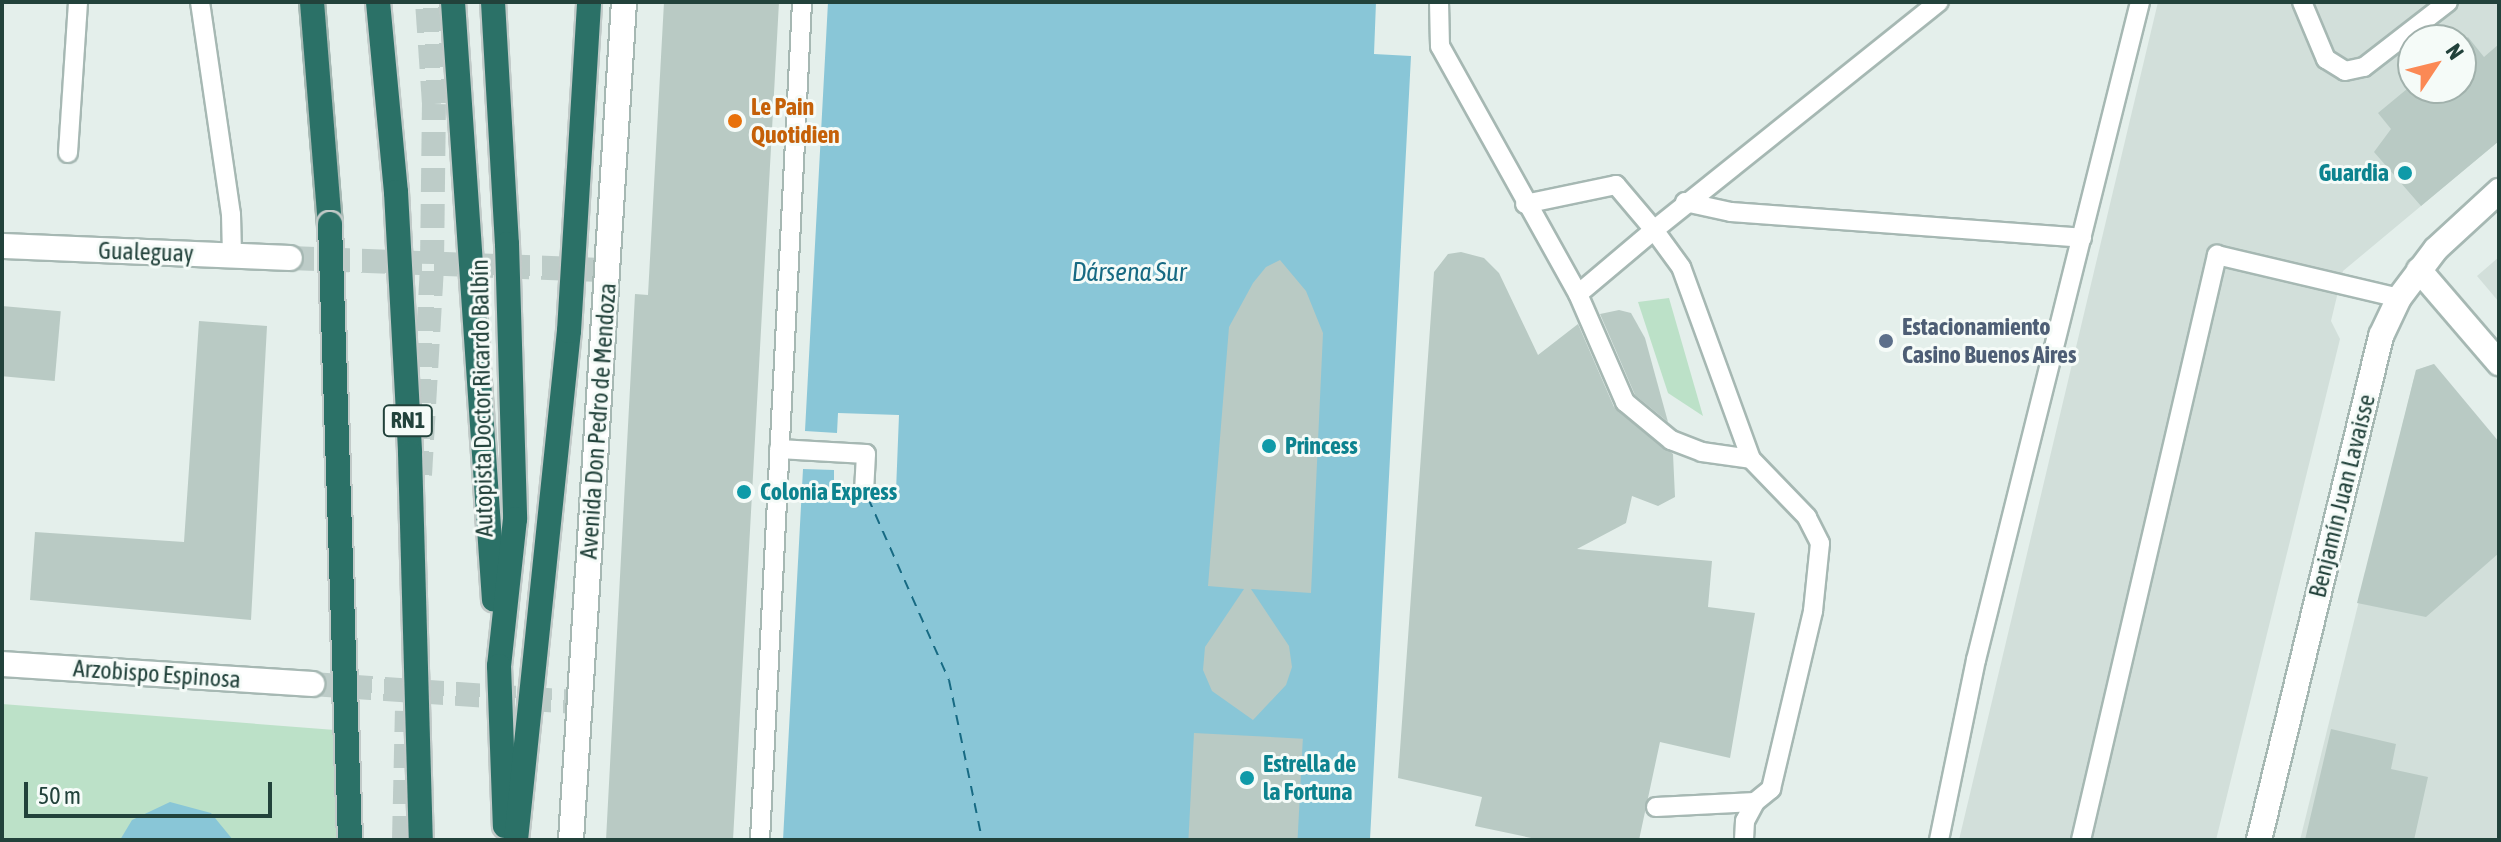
<!DOCTYPE html>
<meta charset="utf-8">
<style>
body{margin:0}
#map{position:relative;width:2501px;height:842px;overflow:hidden;background:#e4efeb;font-family:"Asap Condensed",sans-serif}
div>[style]{position:absolute}
[style*='--x']{left:calc(var(--x)*1px);top:calc(var(--y)*1px);width:calc(var(--w)*1px);rotate:calc(var(--a)*1deg)}
.built>*{inset:0;background:#d2dfda}
.green>*{inset:0;background:#bce1c8}
.water>*{inset:0;background:#89c6d7}
.ferry>*{height:2px;margin-top:-1px;transform-origin:0;background:repeating-linear-gradient(90deg,#176a83 0 10px,transparent 0 18px)}
.building>*{inset:0;background:#b9cac4;transform-origin:0 0}
.street-tunnel>*{height:24px;margin-top:-12px;transform-origin:0;background:repeating-linear-gradient(90deg,#bdccc8 0 24px,transparent 0 36px)}
.secondary-tunnel>*{height:24px;margin-top:-12px;transform-origin:0;background:repeating-linear-gradient(90deg,#bdccc8 0 24px,transparent 0 36px)}
.roads{filter:drop-shadow(2px 0 #a6b8b3) drop-shadow(-2px 0 #a6b8b3) drop-shadow(0 2px #a6b8b3) drop-shadow(0 -2px #a6b8b3)}
.lane>*{height:18px;margin:-9px;padding:0 9px;transform-origin:9px;border-radius:9px;background:#fff}
.street>*{height:24px;margin:-12px;padding:0 12px;transform-origin:12px;border-radius:12px;background:#fff}
.secondary>*{height:24px;margin:-12px;padding:0 12px;transform-origin:12px;border-radius:12px;background:#fff}
.highway>*{height:24px;margin:-12px;padding:0 12px;transform-origin:12px;border-radius:12px;background:#2b7167}
.bridges{filter:drop-shadow(2px 0 #c1cac8) drop-shadow(-2px 0 #c1cac8) drop-shadow(0 2px #c1cac8) drop-shadow(0 -2px #c1cac8)}
.highway-bridge>*{height:24px;margin:-12px;padding:0 12px;transform-origin:12px;border-radius:12px;background:#2b7167}
.dots>*{width:22px;height:22px;translate:-50% -50%;box-sizing:border-box;border:4px solid #f5fbf8;border-radius:50%}
span{translate:-50% -50%;white-space:nowrap;text-align:center;line-height:1.15;-webkit-text-stroke:6px #f5fbf8;paint-order:stroke}
.shield-label span{padding:2px 6px;background:#f5fbf8;border:2px solid;border-radius:6px;-webkit-text-stroke-width:0}
.shield-label{font-size:22px;color:#22423b;font-weight:700}
.food-label{font-size:24px;color:#c56008;font-weight:700}
.left{translate:0 -50%;text-align:left}
.culture-label{font-size:24px;color:#0d838f;font-weight:700}
.right{translate:-100% -50%;text-align:right}
.street-label{font-size:24px;color:#22423b}
.service-label{font-size:24px;color:#4e5e75;font-weight:700}
.water-label{font-size:26px;color:#176a83;font-style:italic}
.frame{position:absolute;inset:0;border:4px solid #22423b;pointer-events:none}
.north{position:absolute;left:2397px;top:24px;width:80px;height:80px;box-sizing:border-box;background:#f5fbf8;border:2px solid #a1b1ac;border-radius:50%;rotate:55deg;font-size:22px;font-weight:700;line-height:32px;text-align:center;color:#22423b}
.north::after{content:'';display:block;margin:auto;width:28px;height:36px;background:#fb8955;clip-path:polygon(50% 0,100% 100%,50% 72%,0 100%)}
.scale{position:absolute;left:24px;top:782px;width:248px;height:36px;box-sizing:border-box;border:4px solid #22423b;border-top:0;padding-left:10px;font-size:24px;line-height:28px;white-space:nowrap;color:#22423b;-webkit-text-stroke:6px #f5fbf8;paint-order:stroke}
</style>
<div id="map">
<div class="built">
<i style="clip-path:polygon(evenodd,2158px 2px,2499px 2px,2499px 141px,2343px 271px,2331px 321px,2340px 339px,2216px 840px,1959px 840px,2158px 2px,2413px 40px,2461px 40px,2461px 88px,2413px 88px,2413px 40px)"></i>
<i style="clip-path:polygon(2499px 257px,2499px 302px,2477px 276px)"></i>
<i style="clip-path:polygon(2434px 364px,2499px 442px,2499px 840px,2300px 840px,2416px 370px)"></i>
</div>
<div class="green">
<i style="clip-path:polygon(1669px 298px,1703px 416px,1668px 393px,1638px 302px)"></i>
<i style="clip-path:polygon(2px 704px,335px 730px,339px 840px,2px 840px)"></i>
</div>
<div class="water">
<i style="clip-path:polygon(828px 2px,1376px 2px,1374px 54px,1411px 56px,1370px 840px,783px 840px,803px 469px,834px 470px,834px 488px,896px 491px,899px 415px,838px 413px,837px 433px,805px 431px)"></i>
<i style="clip-path:polygon(170px 802px,211px 813px,233px 840px,120px 840px,132px 820px)"></i>
</div>
<div class="ferry">
<i style="--x:868;--y:498;--w:199;--a:66"></i>
<i style="--x:949;--y:680;--w:163;--a:78.3"></i>
</div>
<div class="building">
<i style="clip-path:polygon(664px 2px,779px 2px,733px 840px,606px 840px,635px 294px,648px 295px)"></i>
<i style="clip-path:polygon(2468px 37px,2484px 57px,2499px 44px,2499px 141px,2421px 206px,2374px 152px,2391px 129px,2378px 113px,2413px 84px,2413px 88px,2461px 88px,2461px 43px)"></i>
<i style="clip-path:polygon(1461px 252px,1484px 258px,1499px 273px,1538px 355px,1578px 324px,1614px 407px,1673px 454px,1675px 497px,1658px 506px,1632px 496px,1626px 523px,1577px 549px,1712px 561px,1708px 607px,1755px 613px,1730px 758px,1660px 742px,1639px 840px,1541px 840px,1475px 826px,1482px 797px,1398px 778px,1434px 272px,1448px 254px)"></i>
<i style="clip-path:polygon(1280px 260px,1306px 291px,1323px 333px,1311px 593px,1251px 589px,1289px 646px,1292px 667px,1286px 685px,1253px 720px,1212px 691px,1203px 670px,1205px 647px,1244px 589px,1208px 586px,1229px 327px,1253px 283px,1266px 267px)"></i>
<i style="left:2px;top:306px;width:59px;height:70px;rotate:5deg"></i>
<i style="clip-path:polygon(1619px 310px,1631px 313px,1645px 338px,1668px 422px,1635px 395px,1600px 314px)"></i>
<i style="clip-path:polygon(199px 321px,267px 326px,251px 620px,30px 600px,35px 532px,184px 542px)"></i>
<i style="clip-path:polygon(2434px 364px,2499px 442px,2499px 553px,2426px 617px,2357px 603px,2416px 370px)"></i>
<i style="clip-path:polygon(2331px 729px,2396px 744px,2391px 769px,2428px 777px,2414px 840px,2305px 840px)"></i>
<i style="left:1194px;top:733px;width:109px;height:107px;rotate:3deg"></i>
</div>
<div class="street-tunnel">
<i style="--x:290;--y:258;--w:318;--a:2.2"></i>
<i style="--x:312;--y:684;--w:268;--a:3.9"></i>
</div>
<div class="secondary-tunnel">
<i style="--x:420;--y:475;--w:211;--a:-86.7"></i>
<i style="--x:432;--y:264;--w:160;--a:-89.3"></i>
<i style="--x:434;--y:104;--w:102;--a:-93.9"></i>
<i style="--x:404;--y:840;--w:129;--a:-88.7"></i>
</div>
<div class="roads">
<div class="lane">
<i style="--x:200;--y:2;--w:214;--a:81.7"></i>
<i style="--x:231;--y:214;--w:42;--a:88.6"></i>
<i style="--x:1439;--y:2;--w:44;--a:88.7"></i>
<i style="--x:1440;--y:46;--w:284;--a:60.9"></i>
<i style="--x:2302;--y:2;--w:62;--a:67.2"></i>
<i style="--x:2326;--y:59;--w:22;--a:32"></i>
<i style="--x:2345;--y:71;--w:19;--a:-12"></i>
<i style="--x:2364;--y:67;--w:106;--a:-37.7"></i>
<i style="--x:68;--y:153;--w:151;--a:-86.2"></i>
<i style="--x:1685;--y:202;--w:47;--a:12.3"></i>
<i style="--x:1731;--y:212;--w:352;--a:4.2"></i>
<i style="--x:1525;--y:204;--w:93;--a:-11.8"></i>
<i style="--x:1616;--y:185;--w:59;--a:49.8"></i>
<i style="--x:1654;--y:230;--w:99;--a:139.9"></i>
<i style="--x:1578;--y:294;--w:118;--a:66.5"></i>
<i style="--x:1625;--y:402;--w:60;--a:39.6"></i>
<i style="--x:1671;--y:440;--w:33;--a:21"></i>
<i style="--x:1702;--y:452;--w:49;--a:8.1"></i>
<i style="--x:779;--y:449;--w:87;--a:3.3"></i>
<i style="--x:866;--y:454;--w:36;--a:93"></i>
<i style="--x:1656;--y:807;--w:99;--a:-2.9"></i>
<i style="--x:760;--y:840;--w:839;--a:-87.13"></i>
<i style="--x:1744;--y:840;--w:19;--a:-87"></i>
<i style="--x:1745;--y:821;--w:21;--a:-62"></i>
<i style="--x:1755;--y:802;--w:21;--a:-39"></i>
<i style="--x:1771;--y:789;--w:183;--a:-76.7"></i>
<i style="--x:1813;--y:611;--w:68;--a:-84.1"></i>
<i style="--x:1820;--y:543;--w:29;--a:-117"></i>
<i style="--x:1807;--y:517;--w:81;--a:-134"></i>
<i style="--x:1751;--y:459;--w:204;--a:-110"></i>
<i style="--x:1681;--y:267;--w:46;--a:-126.1"></i>
<i style="--x:1654;--y:230;--w:365;--a:-38.7"></i>
<i style="--x:1939;--y:840;--w:184;--a:-78.4"></i>
<i style="--x:1976;--y:660;--w:678;--a:-76"></i>
<i style="--x:2081;--y:840;--w:601;--a:-76.91"></i>
<i style="--x:2217;--y:255;--w:187;--a:13.3"></i>
</div>
<div class="street">
<i style="--x:2;--y:246;--w:288;--a:2.4"></i>
<i style="--x:2419;--y:270;--w:123;--a:49.3"></i>
<i style="--x:2;--y:664;--w:311;--a:3.7"></i>
<i style="--x:2259;--y:840;--w:519;--a:-76.39"></i>
<i style="--x:2381;--y:336;--w:42;--a:-64.7"></i>
<i style="--x:2399;--y:298;--w:61;--a:-52.9"></i>
<i style="--x:2436;--y:249;--w:86;--a:-42.6"></i>
</div>
<div class="secondary">
<i style="--x:571;--y:840;--w:840;--a:-86.38"></i>
</div>
<div class="highway">
<i style="--x:312;--y:2;--w:223;--a:85.4"></i>
</div>
</div>
<div class="bridges">
<div class="highway-bridge">
<i style="--x:378;--y:2;--w:191;--a:84.6"></i>
<i style="--x:396;--y:192;--w:261;--a:86.9"></i>
<i style="--x:410;--y:453;--w:387;--a:88.4"></i>
<i style="--x:453;--y:2;--w:599;--a:86.08"></i>
<i style="--x:493;--y:2;--w:242;--a:86.7"></i>
<i style="--x:507;--y:244;--w:275;--a:88.3"></i>
<i style="--x:515;--y:519;--w:148;--a:96.2"></i>
<i style="--x:499;--y:666;--w:160;--a:87.9"></i>
<i style="--x:330;--y:224;--w:616;--a:88.14"></i>
<i style="--x:516;--y:840;--w:512;--a:-84.06"></i>
<i style="--x:569;--y:331;--w:330;--a:-86.5"></i>
</div>
</div>
<div class="dots">
<i style="left:735px;top:121px;background:#e8710a"></i>
<i style="left:2405px;top:173px;background:#0f9aa8"></i>
<i style="left:1886px;top:341px;background:#5c6f8a"></i>
<i style="left:1269px;top:446px;background:#0f9aa8"></i>
<i style="left:744px;top:492px;background:#0f9aa8"></i>
<i style="left:1247px;top:778px;background:#0f9aa8"></i>
</div>
<div class="shield-label">
<span style="left:408px;top:421px">RN1</span>
</div>
<div class="food-label">
<span class="left" style="left:751px;top:121px">Le Pain<br>Quotidien</span>
</div>
<div class="culture-label">
<span class="right" style="left:2389px;top:173px">Guardia</span>
<span class="left" style="left:1285px;top:446px">Princess</span>
<span class="left" style="left:760px;top:492px">Colonia Express</span>
<span class="left" style="left:1263px;top:778px">Estrella de<br>la Fortuna</span>
</div>
<div class="street-label">
<span style="left:146px;top:252px;rotate:2deg">Gualeguay</span>
<span style="left:482px;top:398px;rotate:-91deg">Autopista Doctor Ricardo Balbín</span>
<span style="left:598px;top:421px;rotate:-86deg">Avenida Don Pedro de Mendoza</span>
<span style="left:2342px;top:496px;rotate:-76deg">Benjamín Juan Lavaisse</span>
<span style="left:157px;top:674px;rotate:4deg">Arzobispo Espinosa</span>
</div>
<div class="service-label">
<span class="left" style="left:1902px;top:341px">Estacionamiento<br>Casino Buenos Aires</span>
</div>
<div class="water-label">
<span style="left:1129px;top:273px">Dársena Sur</span>
</div>
<div class="frame"></div>
<div class="north">N</div>
<div class="scale">50 m</div>
</div>
